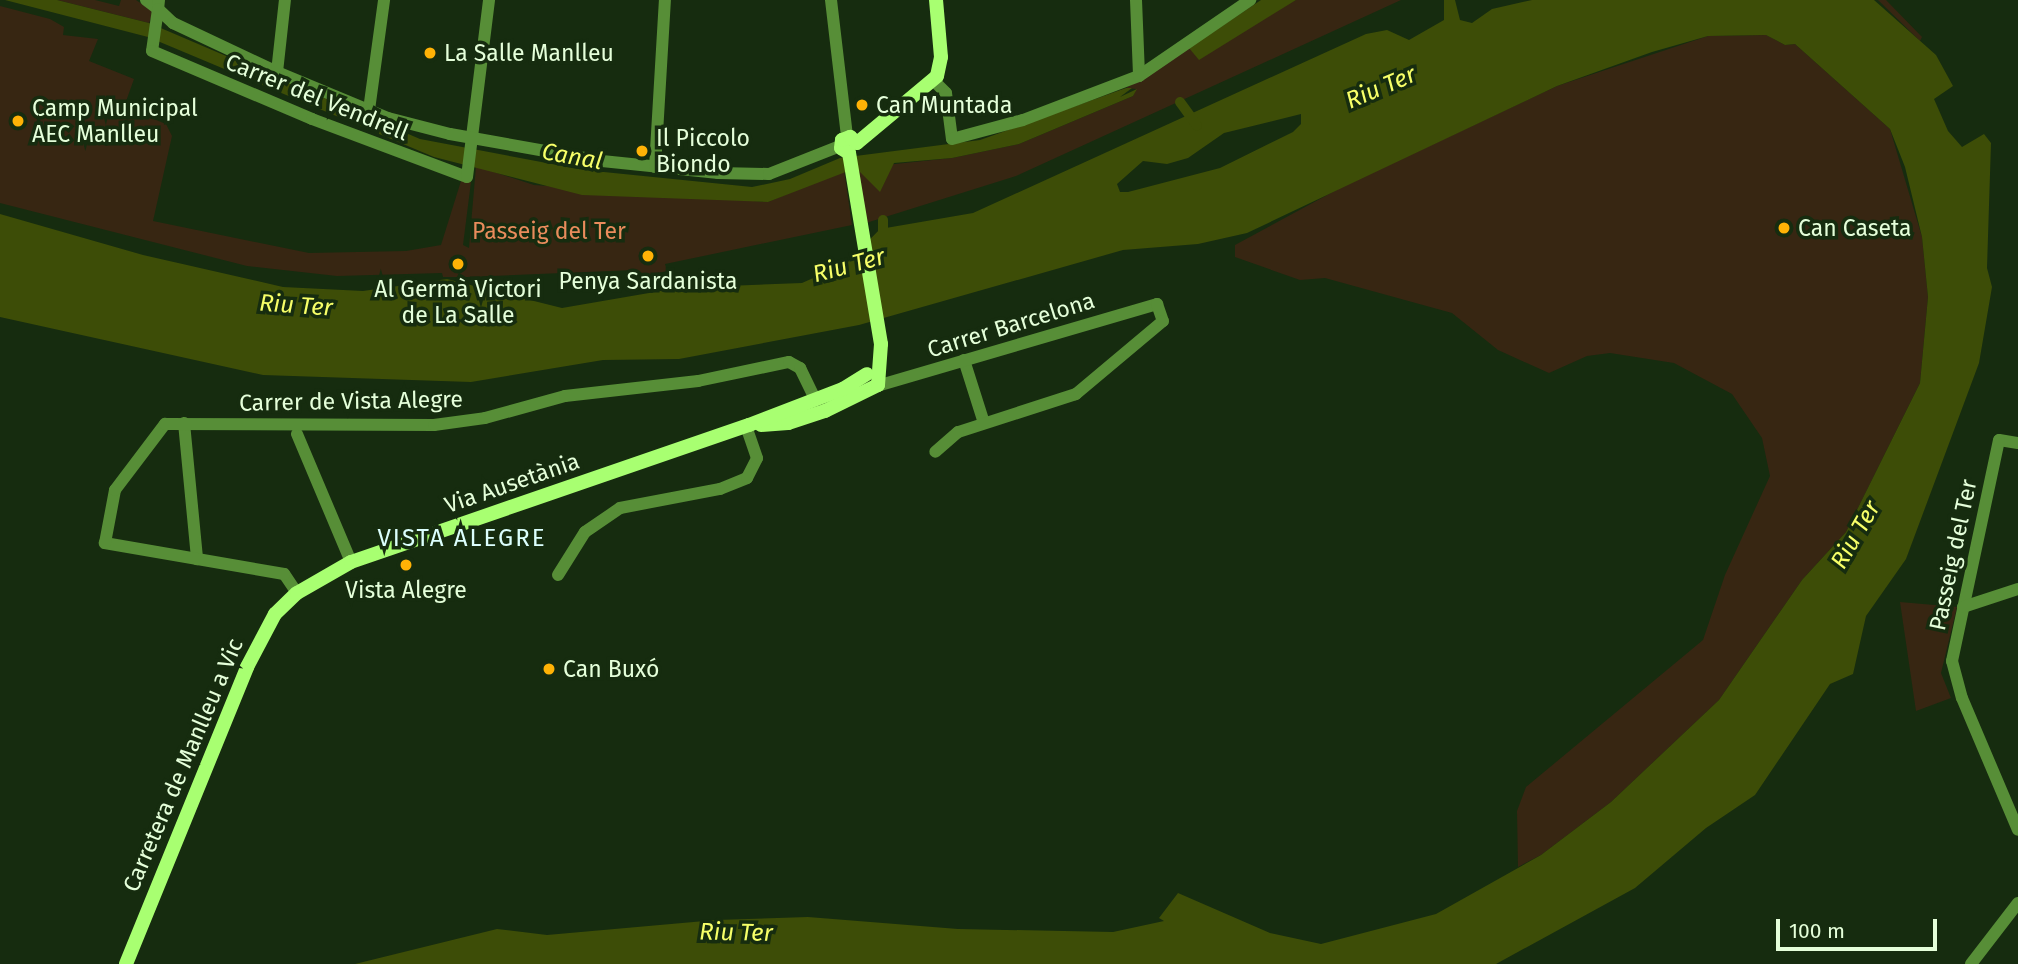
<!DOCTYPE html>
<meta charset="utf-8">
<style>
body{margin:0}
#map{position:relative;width:2018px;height:964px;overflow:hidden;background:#162c0f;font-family:"Fira Sans",sans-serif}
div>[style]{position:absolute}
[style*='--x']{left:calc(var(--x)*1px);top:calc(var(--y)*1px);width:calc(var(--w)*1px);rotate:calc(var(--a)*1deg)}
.green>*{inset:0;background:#372612}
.water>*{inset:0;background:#3d4d07}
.canal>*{height:10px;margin:-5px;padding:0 5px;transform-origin:5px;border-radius:5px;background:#3d4d07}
.street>*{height:12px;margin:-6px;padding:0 6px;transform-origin:6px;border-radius:6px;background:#578e37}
.secondary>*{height:14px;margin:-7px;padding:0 7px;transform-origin:7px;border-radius:7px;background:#a8ff71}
.dots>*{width:19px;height:19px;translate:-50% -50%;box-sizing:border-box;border:4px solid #162c0f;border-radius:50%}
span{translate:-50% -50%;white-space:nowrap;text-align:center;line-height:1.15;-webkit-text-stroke:7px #162c0f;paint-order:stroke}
.poi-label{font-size:23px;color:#e5ffda}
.left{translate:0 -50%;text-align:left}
.street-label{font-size:23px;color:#e5ffda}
.park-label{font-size:23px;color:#e98c5c}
.water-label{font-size:24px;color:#f7ff68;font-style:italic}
.neighbourhood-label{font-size:24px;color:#dcfffd;letter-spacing:2px}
.scale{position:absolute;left:1776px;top:919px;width:161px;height:32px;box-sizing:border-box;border:4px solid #e5ffda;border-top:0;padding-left:9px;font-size:21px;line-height:24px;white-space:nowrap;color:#e5ffda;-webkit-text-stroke:5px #162c0f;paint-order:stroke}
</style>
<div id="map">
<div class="green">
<i style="clip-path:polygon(57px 0,95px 0,119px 6px,121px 0,136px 0,152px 11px,151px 18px,149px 23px)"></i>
<i style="clip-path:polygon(1296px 0,1401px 0,1016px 176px,866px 223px,857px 168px,952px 158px,1019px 144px,1133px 96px,1136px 89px,1126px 88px,1189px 48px)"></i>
<i style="clip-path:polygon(1878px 0,1886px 0,1922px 37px,1920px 41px)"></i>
<i style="clip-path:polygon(0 6px,50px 19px,64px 27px,63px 35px,98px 39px,89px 61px,134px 79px,124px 107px,166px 124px,172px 136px,153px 221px,309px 253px,406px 251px,441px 245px,461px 181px,471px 182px,463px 245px,469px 248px,476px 166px,534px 185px,768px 202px,844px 170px,852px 225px,665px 264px,667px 271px,636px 278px,634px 270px,467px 277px,443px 277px,442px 273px,337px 276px,247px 266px,0 203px)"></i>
<i style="clip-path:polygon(1766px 35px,1785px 45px,1795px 44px,1890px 129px,1922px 237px,1928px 297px,1920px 383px,1846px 532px,1802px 580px,1719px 700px,1611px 802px,1541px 855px,1518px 867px,1517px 811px,1526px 787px,1703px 640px,1725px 575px,1770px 476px,1762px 438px,1732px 394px,1674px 363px,1610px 353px,1587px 356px,1549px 373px,1498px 350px,1452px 313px,1325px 278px,1300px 280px,1235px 257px,1235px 245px,1342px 187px,1557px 86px,1708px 36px)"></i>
<i style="clip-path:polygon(1900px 602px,1957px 607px,1941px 673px,1951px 698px,1916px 711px)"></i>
</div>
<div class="water">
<i style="clip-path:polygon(5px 0,57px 0,149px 23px,420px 139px,584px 170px,752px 187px,790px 179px,840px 158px,980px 140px,1126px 88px,1132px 88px,1120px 97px,1137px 89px,1133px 96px,1019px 144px,952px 158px,894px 163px,880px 192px,856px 168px,768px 202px,582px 195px,434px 157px,148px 37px)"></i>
<i style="clip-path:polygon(1261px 0,1296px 0,1199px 60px,1189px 48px)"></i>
<i style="clip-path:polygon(evenodd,1444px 0,1455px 0,1460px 20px,1472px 23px,1492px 9px,1532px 0,1874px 0,1936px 55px,1953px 86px,1934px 99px,1948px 131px,1962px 147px,1984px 134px,1991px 143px,1987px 268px,1992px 287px,1979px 363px,1906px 559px,1866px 616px,1853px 674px,1830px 684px,1755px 795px,1706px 828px,1635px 888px,1496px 964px,355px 964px,497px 929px,547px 935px,716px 920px,808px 917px,958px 929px,1113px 932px,1164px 921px,1159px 918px,1178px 893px,1270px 933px,1321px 944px,1436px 914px,1541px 855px,1611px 802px,1719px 700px,1802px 580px,1846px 532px,1920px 383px,1928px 297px,1922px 237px,1905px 167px,1890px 129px,1795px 44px,1785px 45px,1766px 35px,1708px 36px,1652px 52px,1557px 86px,1247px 233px,1198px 244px,1123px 250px,859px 325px,679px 359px,603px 360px,471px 382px,263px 375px,0 317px,0 214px,143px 255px,283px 287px,363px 291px,447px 279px,562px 308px,678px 288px,802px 283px,847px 263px,880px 229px,973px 213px,1366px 34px,1387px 30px,1409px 40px,1444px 20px,1444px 0,1301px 114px,1301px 124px,1293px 132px,1220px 168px,1128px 192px,1120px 192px,1117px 184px,1143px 161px,1167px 164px,1188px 158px,1224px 133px,1301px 114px)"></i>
</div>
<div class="canal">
<i style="--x:1180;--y:102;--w:29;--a:54"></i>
<i style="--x:883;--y:220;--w:21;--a:90"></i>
</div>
<div class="street">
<i style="--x:146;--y:0;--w:15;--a:37"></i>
<i style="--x:158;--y:9;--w:42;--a:98.1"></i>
<i style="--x:152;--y:51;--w:174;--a:23"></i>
<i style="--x:312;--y:119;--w:165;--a:20.5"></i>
<i style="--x:467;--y:177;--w:178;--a:-82.9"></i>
<i style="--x:159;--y:0;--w:9;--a:96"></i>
<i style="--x:158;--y:9;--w:21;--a:43"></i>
<i style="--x:173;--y:23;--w:115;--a:25.2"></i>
<i style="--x:277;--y:72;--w:120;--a:22.5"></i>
<i style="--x:388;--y:118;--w:64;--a:14.5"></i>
<i style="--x:450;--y:134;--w:154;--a:10.1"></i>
<i style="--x:602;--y:161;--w:117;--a:5.9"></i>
<i style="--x:718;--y:173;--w:51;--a:1.1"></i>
<i style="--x:769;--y:174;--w:76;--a:-21.5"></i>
<i style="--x:831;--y:0;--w:138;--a:83.3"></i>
<i style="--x:1136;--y:0;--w:76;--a:87.7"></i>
<i style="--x:277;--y:72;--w:72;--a:-83.7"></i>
<i style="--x:934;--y:81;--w:17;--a:45"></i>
<i style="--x:946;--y:93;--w:46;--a:82.6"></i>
<i style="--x:952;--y:139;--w:73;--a:-15"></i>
<i style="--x:1023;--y:120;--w:124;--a:-20.8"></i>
<i style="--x:1139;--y:76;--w:135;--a:-34.4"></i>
<i style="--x:369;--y:110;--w:111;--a:-82.2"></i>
<i style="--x:655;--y:167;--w:167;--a:-86.6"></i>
<i style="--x:964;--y:360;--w:66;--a:72.4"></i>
<i style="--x:877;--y:386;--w:292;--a:-16.3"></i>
<i style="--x:1157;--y:304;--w:18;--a:71"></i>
<i style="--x:1163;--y:321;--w:114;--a:140"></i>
<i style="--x:1076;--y:394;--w:124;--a:162.1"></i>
<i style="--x:958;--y:432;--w:30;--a:139"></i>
<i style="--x:184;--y:423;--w:137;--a:84.5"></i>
<i style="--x:297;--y:434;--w:139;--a:67.1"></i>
<i style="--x:2018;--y:443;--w:19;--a:-171"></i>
<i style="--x:1999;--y:440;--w:226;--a:102"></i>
<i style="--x:1952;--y:661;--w:38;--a:75"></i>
<i style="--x:1962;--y:698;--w:143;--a:67"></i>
<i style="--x:558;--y:575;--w:51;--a:-57.9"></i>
<i style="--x:585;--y:532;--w:42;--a:-34.4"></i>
<i style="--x:620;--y:508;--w:102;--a:-10.8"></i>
<i style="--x:720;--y:489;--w:29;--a:-22"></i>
<i style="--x:747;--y:478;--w:22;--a:-63"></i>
<i style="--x:757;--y:458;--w:34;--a:-109"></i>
<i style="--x:297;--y:593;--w:23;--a:-124"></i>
<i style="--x:284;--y:574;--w:182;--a:-170.2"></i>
<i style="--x:105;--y:543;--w:54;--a:-79.3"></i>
<i style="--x:115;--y:490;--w:83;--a:-52.9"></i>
<i style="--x:165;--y:424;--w:269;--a:0.2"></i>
<i style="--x:434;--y:425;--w:51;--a:-7.8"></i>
<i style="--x:485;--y:418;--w:83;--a:-15.4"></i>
<i style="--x:565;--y:396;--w:134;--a:-6.4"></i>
<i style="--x:698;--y:381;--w:93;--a:-11.8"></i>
<i style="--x:789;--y:362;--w:13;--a:29"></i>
<i style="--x:800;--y:368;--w:34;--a:64"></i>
<i style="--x:1963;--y:607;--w:58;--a:-18.1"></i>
<i style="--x:1971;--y:964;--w:77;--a:-52.4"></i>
</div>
<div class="secondary">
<i style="--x:857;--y:143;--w:104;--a:-39.9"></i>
<i style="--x:937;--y:76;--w:19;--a:-78"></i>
<i style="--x:941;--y:57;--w:57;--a:-95"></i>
<i style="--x:849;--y:153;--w:9;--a:-148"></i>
<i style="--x:841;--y:148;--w:8;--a:-83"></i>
<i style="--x:842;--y:140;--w:9;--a:-21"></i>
<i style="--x:850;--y:137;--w:9;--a:41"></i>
<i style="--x:761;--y:425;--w:27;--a:-4"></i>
<i style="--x:788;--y:423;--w:39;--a:-18"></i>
<i style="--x:825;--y:411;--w:59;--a:-26.1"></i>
<i style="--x:878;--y:385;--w:41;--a:-85.8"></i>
<i style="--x:881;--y:344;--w:194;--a:-99.5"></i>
<i style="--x:126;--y:964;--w:321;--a:-67.8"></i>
<i style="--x:247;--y:667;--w:60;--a:-62.2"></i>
<i style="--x:275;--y:614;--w:30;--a:-44"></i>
<i style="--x:297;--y:593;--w:62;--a:-29.9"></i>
<i style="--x:351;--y:562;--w:421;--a:-19"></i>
<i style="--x:749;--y:425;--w:101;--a:-21"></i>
<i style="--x:843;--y:389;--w:28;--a:-32"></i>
</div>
<div class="dots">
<i style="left:430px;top:53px;background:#ffb206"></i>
<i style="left:862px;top:105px;background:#ffb206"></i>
<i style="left:18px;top:121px;background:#ffb206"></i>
<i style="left:642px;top:151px;background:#ffb206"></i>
<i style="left:1784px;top:228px;background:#ffb206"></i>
<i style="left:648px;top:256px;background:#ffb206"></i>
<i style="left:458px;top:264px;background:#ffb206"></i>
<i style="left:406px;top:565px;background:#ffb206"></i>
<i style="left:549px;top:669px;background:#ffb206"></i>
</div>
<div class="poi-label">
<span class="left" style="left:444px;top:53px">La Salle Manlleu</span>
<span class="left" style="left:876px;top:105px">Can Muntada</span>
<span class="left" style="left:32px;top:121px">Camp Municipal<br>AEC Manlleu</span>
<span class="left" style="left:656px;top:151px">Il Piccolo<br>Biondo</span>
<span class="left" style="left:1798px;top:228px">Can Caseta</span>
<span style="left:648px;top:281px">Penya Sardanista</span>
<span style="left:458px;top:302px">Al Germà Victori<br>de La Salle</span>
<span style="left:406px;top:590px">Vista Alegre</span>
<span class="left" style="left:563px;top:669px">Can Buxó</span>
</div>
<div class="street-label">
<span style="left:317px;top:97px;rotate:22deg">Carrer del Vendrell</span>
<span style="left:1011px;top:325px;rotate:-17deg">Carrer Barcelona</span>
<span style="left:351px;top:401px;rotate:-1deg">Carrer de Vista Alegre</span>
<span style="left:512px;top:483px;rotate:-19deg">Via Ausetània</span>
<span style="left:1953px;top:555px;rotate:-78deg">Passeig del Ter</span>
<span style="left:183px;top:765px;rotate:-67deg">Carretera de Manlleu a Vic</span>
</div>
<div class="park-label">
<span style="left:549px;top:231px">Passeig del Ter</span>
</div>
<div class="water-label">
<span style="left:1381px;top:88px;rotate:-23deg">Riu Ter</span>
<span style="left:572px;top:157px;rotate:10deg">Canal</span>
<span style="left:849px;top:266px;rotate:-15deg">Riu Ter</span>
<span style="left:296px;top:306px;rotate:4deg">Riu Ter</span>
<span style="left:1856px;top:535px;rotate:-60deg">Riu Ter</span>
<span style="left:736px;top:933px;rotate:1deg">Riu Ter</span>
</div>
<div class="neighbourhood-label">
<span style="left:462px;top:539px">VISTA ALEGRE</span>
</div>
<div class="scale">100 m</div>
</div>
